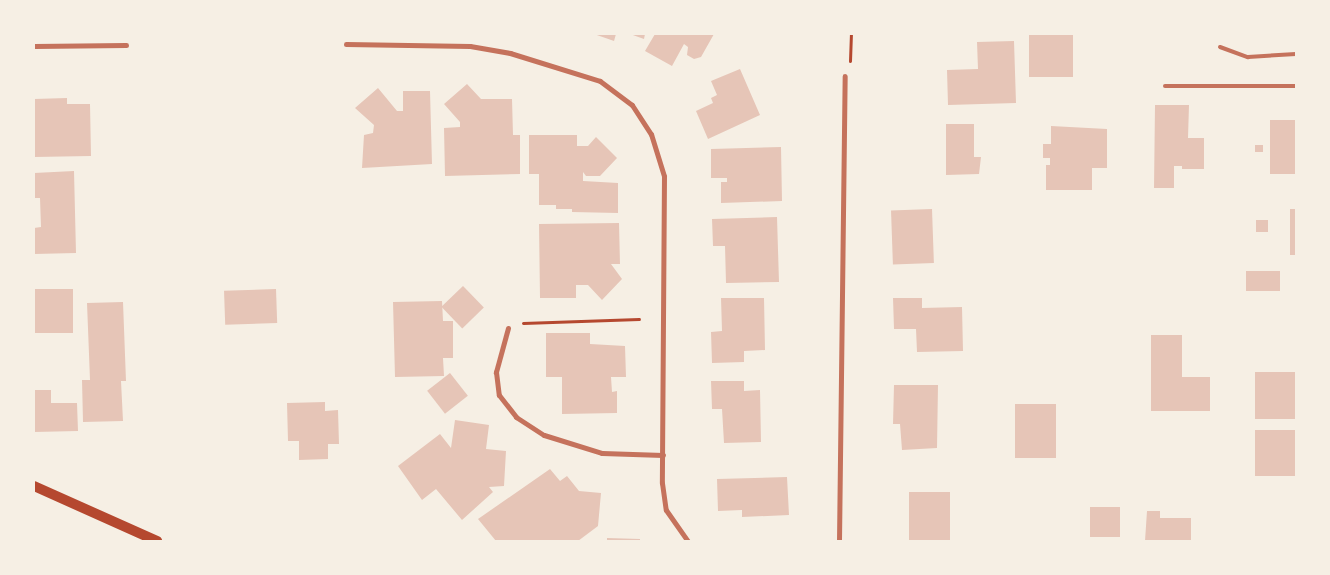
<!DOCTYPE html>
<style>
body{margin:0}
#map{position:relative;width:1330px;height:575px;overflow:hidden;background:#f6efe4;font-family:"Sofia Sans Condensed",sans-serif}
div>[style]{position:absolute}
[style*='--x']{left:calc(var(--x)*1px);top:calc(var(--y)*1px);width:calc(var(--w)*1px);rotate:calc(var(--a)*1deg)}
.building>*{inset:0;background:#e6c5b7;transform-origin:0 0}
.path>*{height:3px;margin:-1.5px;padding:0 1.5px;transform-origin:1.5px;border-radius:1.5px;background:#b5482f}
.service>*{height:4px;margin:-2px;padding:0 2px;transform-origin:2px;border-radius:2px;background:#c5725c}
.minor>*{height:5px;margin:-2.5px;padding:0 2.5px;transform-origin:2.5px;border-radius:2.5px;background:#c5725c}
.secondary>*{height:10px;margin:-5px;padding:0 5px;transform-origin:5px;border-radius:5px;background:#b5482f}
span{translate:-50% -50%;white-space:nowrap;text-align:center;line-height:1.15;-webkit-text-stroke:4px #f6efe4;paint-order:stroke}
.frame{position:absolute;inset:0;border:35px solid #f6efe4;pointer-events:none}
</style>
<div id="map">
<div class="building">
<i style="clip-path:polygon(594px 34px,616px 34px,614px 41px)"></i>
<i style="clip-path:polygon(630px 34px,645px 34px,644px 39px)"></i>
<i style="clip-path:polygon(655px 34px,714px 34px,701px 57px,694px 59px,687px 55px,688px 47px,684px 44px,672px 66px,645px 51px)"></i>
<i style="left:1029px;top:34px;width:44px;height:43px"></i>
<i style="clip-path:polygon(1014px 41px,1016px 103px,948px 105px,947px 70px,978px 69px,977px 42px)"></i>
<i style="clip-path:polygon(740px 69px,760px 115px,708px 139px,696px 111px,713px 103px,711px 98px,717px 95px,711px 81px)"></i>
<i style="clip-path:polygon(467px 84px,481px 99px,512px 99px,513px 135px,520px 135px,520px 174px,445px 176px,444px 128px,460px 127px,460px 122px,444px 104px)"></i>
<i style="clip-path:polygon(378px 88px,397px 111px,403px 111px,403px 91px,430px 91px,432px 164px,362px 168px,364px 135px,373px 133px,374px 125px,355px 108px)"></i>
<i style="clip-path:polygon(67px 98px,67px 104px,90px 104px,91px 156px,34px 157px,34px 99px)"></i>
<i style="clip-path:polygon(1155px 105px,1189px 105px,1188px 138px,1204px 138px,1204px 169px,1182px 169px,1182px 166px,1174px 166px,1174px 188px,1154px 188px)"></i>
<i style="left:1270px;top:120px;width:26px;height:54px"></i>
<i style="clip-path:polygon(946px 124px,974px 124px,974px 157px,981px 157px,979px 174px,946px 175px)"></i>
<i style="clip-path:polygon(1051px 126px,1107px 129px,1107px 168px,1092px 168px,1092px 190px,1046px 190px,1046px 165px,1050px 165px,1050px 158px,1043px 158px,1043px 144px,1051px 144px)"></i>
<i style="clip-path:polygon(529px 135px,577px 135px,577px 146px,588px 146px,596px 137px,617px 158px,600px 176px,586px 176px,583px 172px,583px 181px,618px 183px,618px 213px,572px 212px,572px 209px,556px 209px,556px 205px,539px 205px,539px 174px,529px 174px)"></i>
<i style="left:1255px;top:145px;width:8px;height:7px"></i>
<i style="clip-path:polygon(781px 147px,782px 201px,721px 203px,721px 182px,727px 182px,727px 178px,711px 178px,711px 149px)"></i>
<i style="clip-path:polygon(74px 171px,76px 253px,34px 254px,34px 228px,41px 227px,40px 198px,34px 198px,34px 173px)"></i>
<i style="left:932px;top:209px;width:54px;height:41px;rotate:88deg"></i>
<i style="left:1290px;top:209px;width:6px;height:46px"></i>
<i style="clip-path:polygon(777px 217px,779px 282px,726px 283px,725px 246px,713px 246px,712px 219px)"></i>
<i style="left:1256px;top:220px;width:12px;height:12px"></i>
<i style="clip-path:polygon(619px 223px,620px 264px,611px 264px,622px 279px,602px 300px,588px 285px,576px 285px,576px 298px,540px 298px,539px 224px)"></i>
<i style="left:1246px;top:271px;width:34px;height:20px"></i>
<i style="left:463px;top:286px;width:30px;height:30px;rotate:46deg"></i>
<i style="left:34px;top:289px;width:39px;height:44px"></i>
<i style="left:276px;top:289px;width:34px;height:52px;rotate:88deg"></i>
<i style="clip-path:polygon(721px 298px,764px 298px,765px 350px,744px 351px,744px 362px,712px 363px,711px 332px,722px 331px)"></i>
<i style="clip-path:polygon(893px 298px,922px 298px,922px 308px,962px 307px,963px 351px,917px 352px,916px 329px,894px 329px)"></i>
<i style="clip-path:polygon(442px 301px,443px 321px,453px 321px,453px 358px,443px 358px,444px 376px,395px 377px,393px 302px)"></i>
<i style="clip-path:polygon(123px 302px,126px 381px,121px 381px,123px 421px,83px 422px,82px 380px,90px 380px,87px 303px)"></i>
<i style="clip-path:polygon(546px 333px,590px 333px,590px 344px,625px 346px,626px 377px,611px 377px,612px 392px,617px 391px,617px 413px,562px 414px,562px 377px,546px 377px)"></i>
<i style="clip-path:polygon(1151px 335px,1182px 335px,1182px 377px,1210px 377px,1210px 411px,1151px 411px)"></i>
<i style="left:1255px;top:372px;width:41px;height:47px"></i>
<i style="left:450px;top:373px;width:29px;height:29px;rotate:52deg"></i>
<i style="clip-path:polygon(711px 381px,744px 381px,744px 391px,760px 390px,761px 442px,724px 443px,722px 409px,712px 409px)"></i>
<i style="clip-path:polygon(894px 385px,938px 385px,937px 448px,902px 450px,900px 424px,893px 424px)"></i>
<i style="clip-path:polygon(34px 390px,51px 390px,51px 403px,77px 403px,78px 431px,34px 432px)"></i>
<i style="clip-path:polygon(325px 402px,325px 411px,338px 410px,339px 444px,328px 444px,328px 459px,299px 460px,299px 441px,288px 441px,287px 403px)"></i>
<i style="left:1015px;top:404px;width:41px;height:54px"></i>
<i style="clip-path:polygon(455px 420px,489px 425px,486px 449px,506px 451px,504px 486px,489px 487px,493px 492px,462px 520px,436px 489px,422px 500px,398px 466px,440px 434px,451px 448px)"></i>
<i style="left:1255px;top:430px;width:41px;height:46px"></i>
<i style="clip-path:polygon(550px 469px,560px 481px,567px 476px,579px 491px,601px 493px,598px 526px,578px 541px,496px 541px,478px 519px)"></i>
<i style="clip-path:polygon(787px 477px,789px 515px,742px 517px,742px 510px,718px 511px,717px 479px)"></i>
<i style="left:909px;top:492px;width:41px;height:49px"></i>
<i style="left:1090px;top:507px;width:30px;height:30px"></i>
<i style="clip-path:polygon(1147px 511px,1160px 511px,1160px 518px,1191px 518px,1191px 541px,1145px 541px)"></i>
<i style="clip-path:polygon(607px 538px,640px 539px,640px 541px,607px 541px)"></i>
</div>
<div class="path">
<i style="--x:850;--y:61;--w:27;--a:-88"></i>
<i style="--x:523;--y:323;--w:116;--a:-2"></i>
</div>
<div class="service">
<i style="--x:1220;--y:47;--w:30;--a:20"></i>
<i style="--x:1248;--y:57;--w:48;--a:-3.6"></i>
<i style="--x:1165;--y:86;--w:131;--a:0"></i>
</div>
<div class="minor">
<i style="--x:346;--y:44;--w:124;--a:0.9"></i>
<i style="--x:470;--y:46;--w:41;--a:9.9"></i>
<i style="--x:510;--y:53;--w:94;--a:17.3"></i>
<i style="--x:600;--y:81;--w:40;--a:37"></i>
<i style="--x:632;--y:105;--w:35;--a:57"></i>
<i style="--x:651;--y:134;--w:44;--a:72.8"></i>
<i style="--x:664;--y:176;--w:307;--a:90.4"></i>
<i style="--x:662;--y:483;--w:27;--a:82"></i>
<i style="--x:666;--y:510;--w:38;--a:55"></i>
<i style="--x:34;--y:46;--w:92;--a:-0.6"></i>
<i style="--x:508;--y:328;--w:46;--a:105.3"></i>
<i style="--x:496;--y:372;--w:23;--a:83"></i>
<i style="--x:499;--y:395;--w:28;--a:52"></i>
<i style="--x:516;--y:417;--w:33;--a:33"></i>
<i style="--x:544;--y:435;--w:61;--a:17.2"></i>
<i style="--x:602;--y:453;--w:61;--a:1.9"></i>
<i style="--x:839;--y:541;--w:465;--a:-89.3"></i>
</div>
<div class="secondary">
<i style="--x:34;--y:486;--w:135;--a:24.1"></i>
</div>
<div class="frame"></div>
</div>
